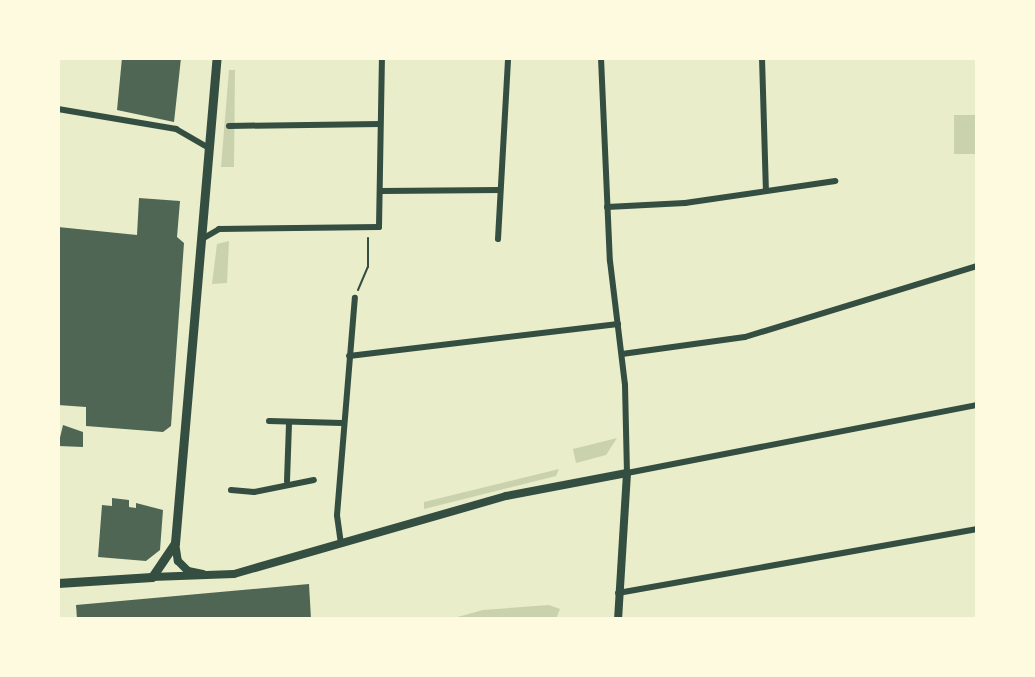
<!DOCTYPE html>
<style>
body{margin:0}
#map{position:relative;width:1035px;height:677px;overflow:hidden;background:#e9edc9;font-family:Poppins,sans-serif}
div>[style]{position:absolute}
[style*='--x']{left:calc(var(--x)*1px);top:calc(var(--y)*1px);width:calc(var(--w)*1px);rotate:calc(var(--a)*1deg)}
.green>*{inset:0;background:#cad2ad;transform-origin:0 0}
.building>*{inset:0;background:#4f6655}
.path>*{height:2px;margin:-1px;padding:0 1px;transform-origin:1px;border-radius:1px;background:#344e41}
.minor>*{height:6px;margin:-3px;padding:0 3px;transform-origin:3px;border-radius:3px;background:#344e41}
.tertiary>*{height:8px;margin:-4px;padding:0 4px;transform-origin:4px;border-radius:4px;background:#344e41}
.secondary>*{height:9px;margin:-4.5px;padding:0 4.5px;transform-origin:4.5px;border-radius:4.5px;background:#344e41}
span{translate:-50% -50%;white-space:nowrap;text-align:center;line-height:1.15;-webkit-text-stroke:7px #fefae0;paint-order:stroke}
.frame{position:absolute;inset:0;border:60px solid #fefae0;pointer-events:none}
</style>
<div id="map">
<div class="green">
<i style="clip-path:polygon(229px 70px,235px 70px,234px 167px,221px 167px)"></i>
<i style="left:954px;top:115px;width:23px;height:39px"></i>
<i style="clip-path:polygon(229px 241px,227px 283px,212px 284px,217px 244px)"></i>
<i style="clip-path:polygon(617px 438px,606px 455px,576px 463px,573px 449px)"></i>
<i style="clip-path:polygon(559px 469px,556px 476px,424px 509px,424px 502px)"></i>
<i style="clip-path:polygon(549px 605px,560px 609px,556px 619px,450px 619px,483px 610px)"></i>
</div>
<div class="building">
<i style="clip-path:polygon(122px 58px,181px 58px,174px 122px,117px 110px)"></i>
<i style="clip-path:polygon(139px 198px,180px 201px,177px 237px,184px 243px,171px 426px,163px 432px,86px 426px,86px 407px,58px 405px,58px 227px,137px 235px)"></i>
<i style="clip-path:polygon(63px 425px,83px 432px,83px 447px,58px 446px)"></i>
<i style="clip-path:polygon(112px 498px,129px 500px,129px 507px,136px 508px,136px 503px,163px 510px,160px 550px,146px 561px,98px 557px,102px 505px,112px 506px)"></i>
<i style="clip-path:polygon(309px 584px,311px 619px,77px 619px,76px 605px)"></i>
</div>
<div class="path">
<i style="--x:358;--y:290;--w:25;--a:-67"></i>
<i style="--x:368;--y:267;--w:29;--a:-90"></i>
</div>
<div class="minor">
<i style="--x:601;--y:58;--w:203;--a:87.5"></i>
<i style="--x:610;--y:261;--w:125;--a:83.1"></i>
<i style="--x:625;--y:385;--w:88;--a:88.7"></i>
<i style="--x:627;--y:473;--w:357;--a:-11"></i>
<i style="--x:762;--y:58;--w:133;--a:88.3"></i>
<i style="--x:58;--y:109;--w:120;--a:9.6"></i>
<i style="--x:176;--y:129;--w:39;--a:30"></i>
<i style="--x:229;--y:126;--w:151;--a:-0.8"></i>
<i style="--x:381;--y:191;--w:119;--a:-0.5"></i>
<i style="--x:607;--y:207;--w:78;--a:-2.9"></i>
<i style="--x:685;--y:203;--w:152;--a:-8.3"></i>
<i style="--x:202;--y:239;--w:20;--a:-30"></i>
<i style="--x:219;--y:229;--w:160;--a:-0.7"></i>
<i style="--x:379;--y:227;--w:169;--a:-89"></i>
<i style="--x:498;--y:239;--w:181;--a:-86.8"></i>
<i style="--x:622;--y:354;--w:124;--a:-7.9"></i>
<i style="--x:745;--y:337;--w:243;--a:-17"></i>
<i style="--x:349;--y:356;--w:271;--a:-6.8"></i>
<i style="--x:269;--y:421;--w:73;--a:1.6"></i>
<i style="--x:287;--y:481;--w:58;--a:-88"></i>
<i style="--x:231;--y:490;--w:23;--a:5"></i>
<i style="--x:254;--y:492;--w:61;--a:-11.3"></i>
<i style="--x:341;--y:544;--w:29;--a:-98"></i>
<i style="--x:337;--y:515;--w:218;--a:-85.3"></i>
<i style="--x:618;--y:593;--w:365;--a:-10.1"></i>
</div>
<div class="tertiary">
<i style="--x:175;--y:543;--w:18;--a:81"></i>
<i style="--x:178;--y:561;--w:14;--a:45"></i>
<i style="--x:188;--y:571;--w:15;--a:11"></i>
<i style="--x:152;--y:577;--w:82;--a:-2.1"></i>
<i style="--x:234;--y:574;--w:283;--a:-16"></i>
<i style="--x:506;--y:496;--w:123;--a:-10.8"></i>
<i style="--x:627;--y:473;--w:146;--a:93.5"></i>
</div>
<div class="secondary">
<i style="--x:58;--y:583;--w:94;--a:-3.7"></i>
<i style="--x:152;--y:577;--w:41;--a:-55.9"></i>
<i style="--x:175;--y:543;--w:487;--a:-85.1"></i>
</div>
<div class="frame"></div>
</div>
